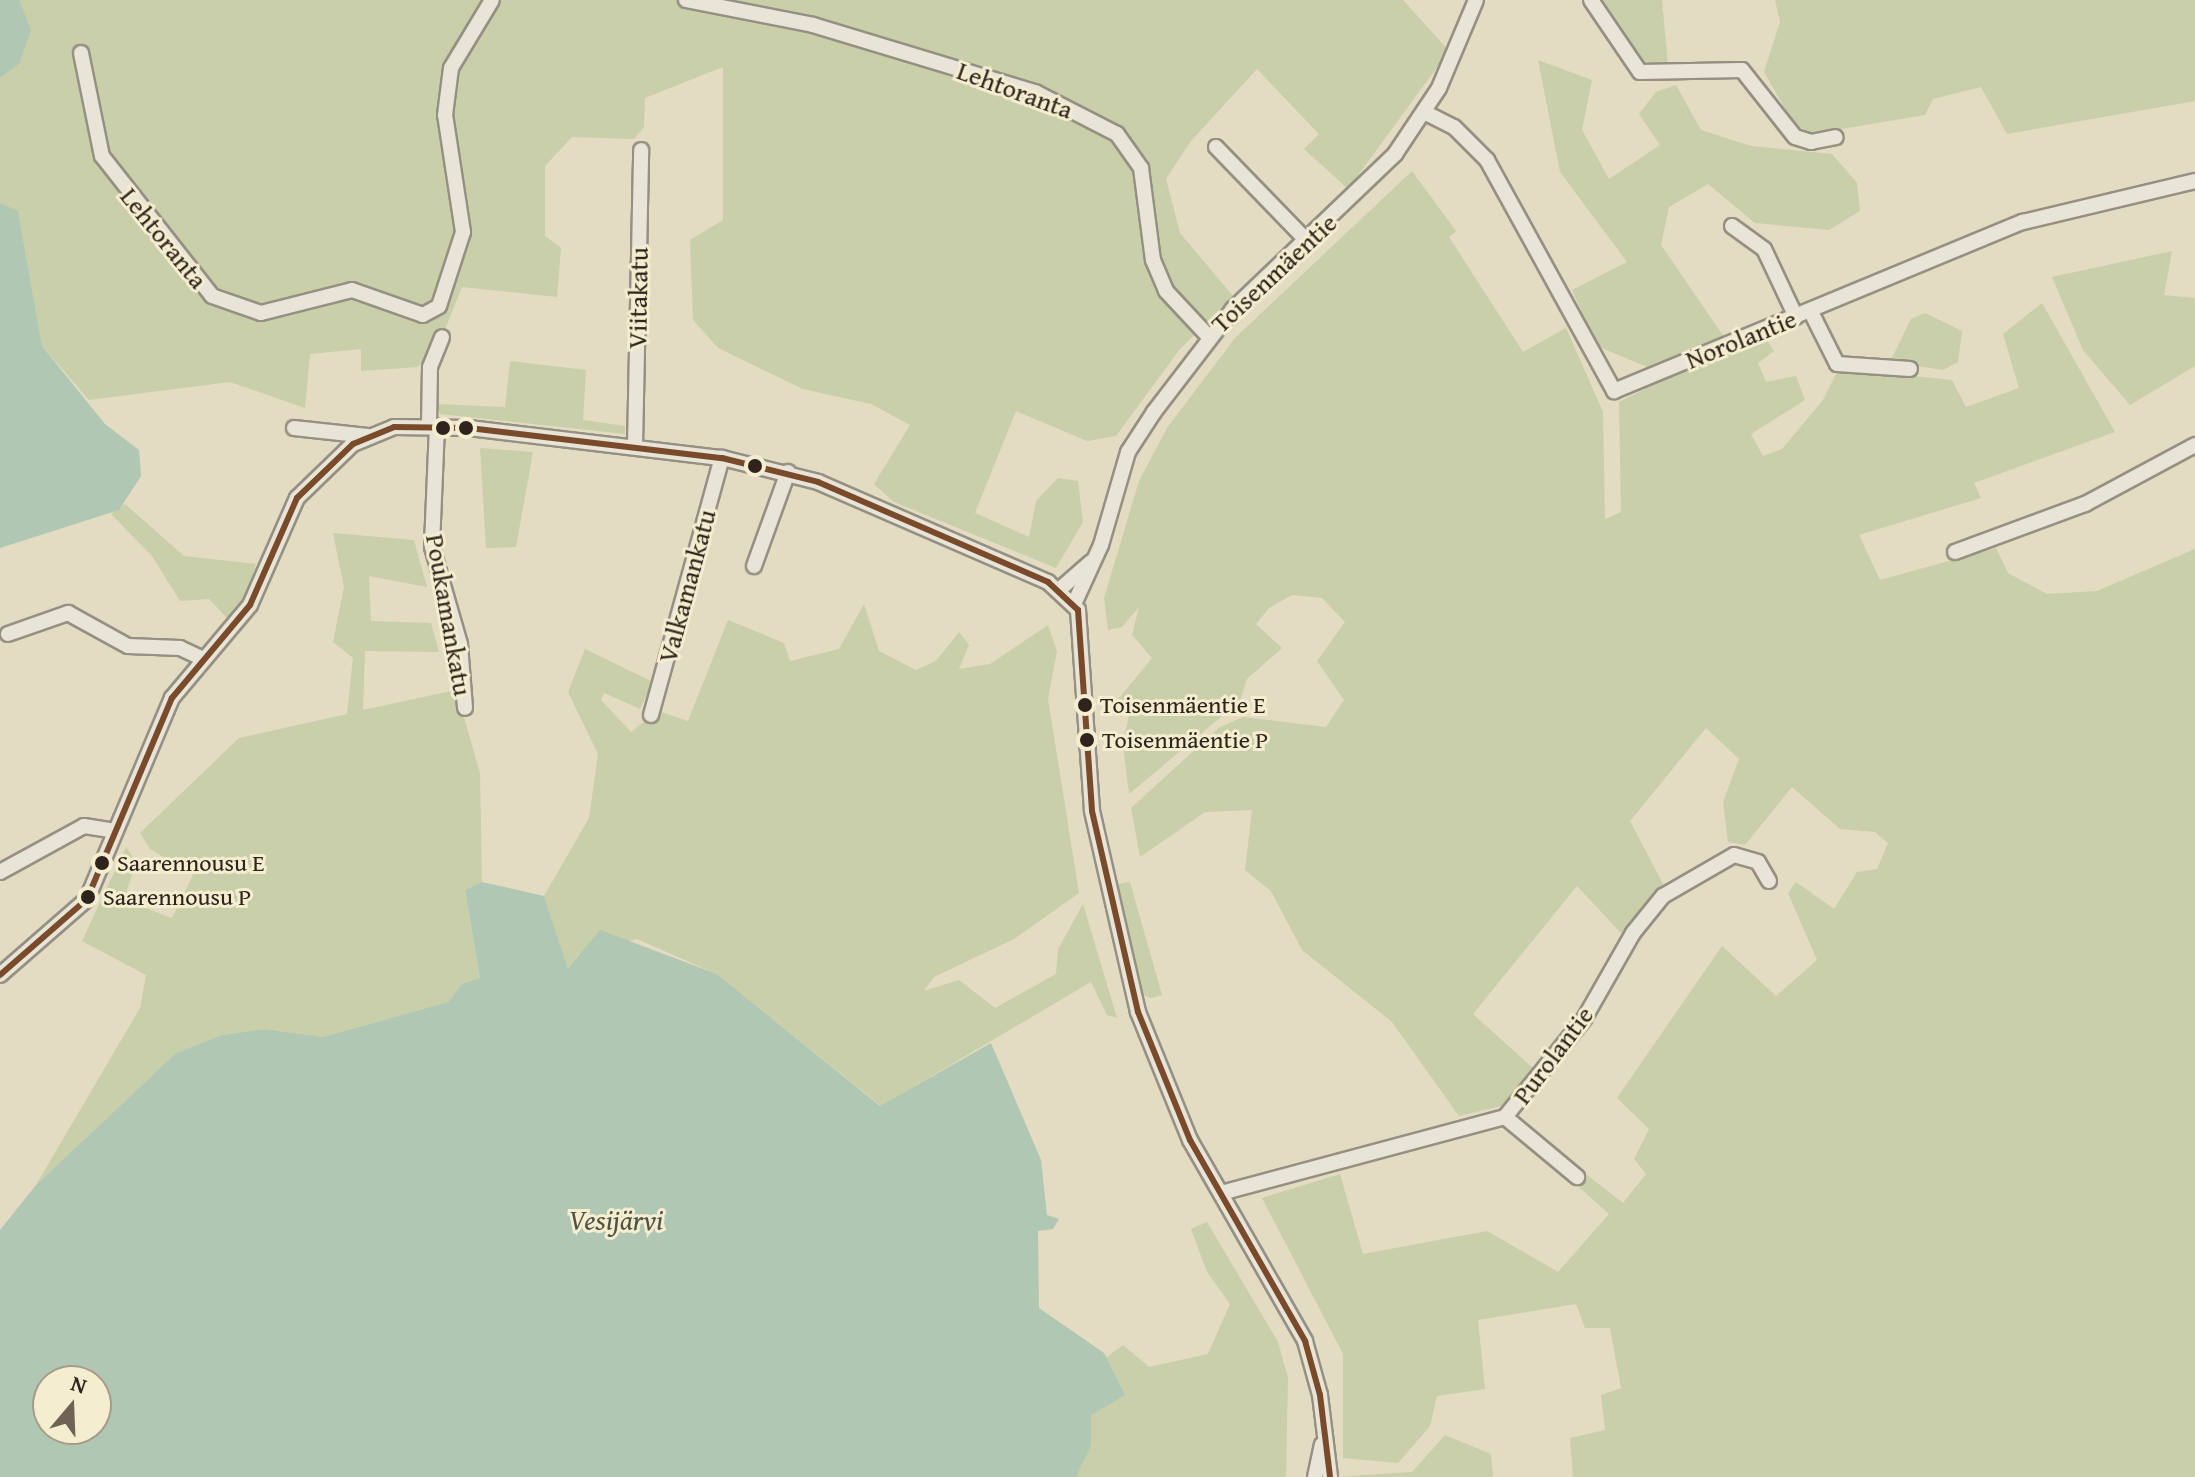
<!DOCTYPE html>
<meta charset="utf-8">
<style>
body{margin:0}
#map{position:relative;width:2195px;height:1477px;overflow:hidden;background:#e3dbc2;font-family:"Gentium Book Plus",serif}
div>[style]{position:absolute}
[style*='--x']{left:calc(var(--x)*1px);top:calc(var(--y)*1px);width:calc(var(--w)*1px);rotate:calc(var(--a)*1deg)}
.green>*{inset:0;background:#c9cfa8}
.water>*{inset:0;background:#b0c7b4}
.roads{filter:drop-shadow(2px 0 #959081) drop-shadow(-2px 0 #959081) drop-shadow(0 2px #959081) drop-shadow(0 -2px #959081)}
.minor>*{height:14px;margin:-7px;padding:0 7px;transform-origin:7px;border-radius:7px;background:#e8e4d7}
.bus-1>*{height:6px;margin:-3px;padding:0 3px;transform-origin:3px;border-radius:3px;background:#7a4b2a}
.dots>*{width:22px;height:22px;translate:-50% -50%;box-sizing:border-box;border:4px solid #f5edcf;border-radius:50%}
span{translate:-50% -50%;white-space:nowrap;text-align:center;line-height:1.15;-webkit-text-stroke:6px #f5edcf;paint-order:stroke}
.bus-label{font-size:24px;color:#30231c}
.left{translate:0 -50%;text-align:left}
.street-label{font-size:26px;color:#30231c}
.water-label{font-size:28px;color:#505248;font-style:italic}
.north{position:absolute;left:32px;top:1365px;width:80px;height:80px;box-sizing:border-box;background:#f5edcf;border:2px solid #a69c87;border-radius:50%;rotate:19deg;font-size:22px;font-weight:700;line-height:32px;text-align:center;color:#30231c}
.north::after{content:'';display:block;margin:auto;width:28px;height:36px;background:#6f6356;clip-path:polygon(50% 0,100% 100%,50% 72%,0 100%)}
</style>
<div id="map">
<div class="green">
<i style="clip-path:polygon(19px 0,1403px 0,1449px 51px,1348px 189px,1304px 149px,1319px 134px,1257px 69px,1191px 141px,1166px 179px,1180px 233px,1233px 296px,1180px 349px,1116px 436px,1087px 441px,1016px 411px,975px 513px,1029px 537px,1036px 501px,1058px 478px,1078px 481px,1083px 522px,1056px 568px,894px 502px,874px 484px,910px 425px,871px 404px,803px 389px,718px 348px,693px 320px,690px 240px,723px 220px,723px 67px,645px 98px,644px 127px,634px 139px,572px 137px,545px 166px,545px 236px,561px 248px,557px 297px,462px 287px,442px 337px,418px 367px,361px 371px,361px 349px,310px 354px,305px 408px,230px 382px,89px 400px,42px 346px,18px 212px,0 203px,0 78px,19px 64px)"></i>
<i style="clip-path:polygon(1603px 0,1662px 0,1668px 65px,1646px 66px)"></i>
<i style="clip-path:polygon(1775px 0,2195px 0,2195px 101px,2007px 134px,1981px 87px,1933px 99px,1925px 115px,1812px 134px,1794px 124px,1764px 72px,1780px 22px)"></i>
<i style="clip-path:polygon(1538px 60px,1592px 80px,1582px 130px,1609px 179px,1660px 145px,1639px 114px,1656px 92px,1676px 85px,1701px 130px,1751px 146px,1832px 154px,1857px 183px,1860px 211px,1829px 230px,1755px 223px,1708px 184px,1669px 207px,1661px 245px,1724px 337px,1647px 367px,1597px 346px,1572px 290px,1627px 262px,1560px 172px)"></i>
<i style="clip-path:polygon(1412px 171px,1456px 231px,1449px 237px,1523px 352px,1566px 328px,1603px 412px,1605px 519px,1621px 512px,1619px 402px,1691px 366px,1765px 337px,1774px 351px,1758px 363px,1766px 382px,1796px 376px,1805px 400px,1751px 434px,1763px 456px,1782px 449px,1823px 400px,1839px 368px,1952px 380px,1966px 407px,2019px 388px,2003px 334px,2042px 303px,2115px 432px,1974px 483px,1981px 498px,1859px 535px,1880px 580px,1996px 548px,2008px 573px,2047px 594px,2097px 591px,2195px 549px,2195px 1477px,1573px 1477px,1570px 1438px,1605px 1430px,1601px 1395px,1621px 1388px,1610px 1328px,1585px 1328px,1576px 1304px,1478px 1320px,1485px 1389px,1437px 1396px,1430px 1426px,1398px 1463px,1343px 1458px,1343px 1354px,1262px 1198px,1340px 1174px,1363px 1254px,1487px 1231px,1558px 1272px,1609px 1214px,1579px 1187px,1587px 1175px,1623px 1203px,1646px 1174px,1634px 1159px,1649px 1129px,1617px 1098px,1722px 946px,1776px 996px,1817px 960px,1788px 893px,1796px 882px,1834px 909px,1857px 872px,1877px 869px,1888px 843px,1875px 832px,1840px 829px,1792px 787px,1745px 845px,1728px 842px,1723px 802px,1739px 759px,1706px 728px,1630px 821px,1663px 884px,1621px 933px,1577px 886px,1473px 1014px,1534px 1069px,1501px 1106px,1459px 1116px,1392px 1022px,1302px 950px,1271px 891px,1245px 870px,1252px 810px,1205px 812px,1140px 857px,1131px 808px,1220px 727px,1243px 717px,1326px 727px,1344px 700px,1317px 661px,1345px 622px,1322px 598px,1292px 595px,1269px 608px,1256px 624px,1282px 648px,1247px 679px,1240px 701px,1129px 794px,1123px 745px,1129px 715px,1116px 702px,1152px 658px,1132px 635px,1139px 607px,1122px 627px,1108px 630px,1104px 598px,1139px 481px,1167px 428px,1235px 338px)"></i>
<i style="clip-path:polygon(2172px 251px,2164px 295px,2195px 298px,2195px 366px,2130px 405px,2083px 350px,2052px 277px)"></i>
<i style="clip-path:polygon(1925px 313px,1962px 331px,1958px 362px,1943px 370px,1890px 362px,1911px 319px)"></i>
<i style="clip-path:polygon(510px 361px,586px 370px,583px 420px,625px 426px,625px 434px,440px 414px,435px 404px,505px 407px)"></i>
<i style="clip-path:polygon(480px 448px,533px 452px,516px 547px,486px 548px)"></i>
<i style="clip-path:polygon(125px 504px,184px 556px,256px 564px,247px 594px,228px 619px,209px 599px,180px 601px,152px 556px,111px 514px)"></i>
<i style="clip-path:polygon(333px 533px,414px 540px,427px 587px,369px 576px,371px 621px,431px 623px,439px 652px,365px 651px,363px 710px,456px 690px,480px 773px,482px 882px,465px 890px,480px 979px,462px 984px,448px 1002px,323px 1037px,265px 1029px,222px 1035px,176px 1053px,36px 1185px,140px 1008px,146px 975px,82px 941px,126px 847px,136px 862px,124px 900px,172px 918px,193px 875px,150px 849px,140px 833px,239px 738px,347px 714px,353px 658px,333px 642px,344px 587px)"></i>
<i style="clip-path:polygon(864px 604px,879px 651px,916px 670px,936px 661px,959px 632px,969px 645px,959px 669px,990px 664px,1048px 625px,1057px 651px,1048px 699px,1079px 893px,1014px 939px,934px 977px,924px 991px,959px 980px,995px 1008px,1056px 974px,1058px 949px,1083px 904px,1117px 1018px,1107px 1015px,1091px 982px,881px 1106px,717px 974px,637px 939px,580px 953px,568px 968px,544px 896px,589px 818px,598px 754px,568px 692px,585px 649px,653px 682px,640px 709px,604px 693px,601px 700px,631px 732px,658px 711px,688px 721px,728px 620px,784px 643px,790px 661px,839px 649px)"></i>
<i style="clip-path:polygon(1130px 882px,1162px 995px,1151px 998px,1143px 995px,1117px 884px)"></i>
<i style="clip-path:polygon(1207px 1222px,1278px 1342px,1288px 1378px,1286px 1477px,944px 1477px,1123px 1345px,1149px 1367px,1208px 1354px,1230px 1304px,1207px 1272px,1191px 1229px)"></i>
<i style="clip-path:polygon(1445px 1435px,1491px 1454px,1493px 1477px,1336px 1477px,1412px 1472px)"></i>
</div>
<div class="water">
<i style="clip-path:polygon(0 0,19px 0,31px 30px,19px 64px,0 78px)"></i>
<i style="clip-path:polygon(0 203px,18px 211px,42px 346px,105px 424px,139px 450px,141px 476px,119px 510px,0 548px)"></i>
<i style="clip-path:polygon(evenodd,482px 882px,544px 896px,568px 968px,600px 930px,717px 974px,880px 1106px,991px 1043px,1041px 1160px,1047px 1215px,1059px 1219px,1053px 1229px,1038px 1231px,1039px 1308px,1104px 1353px,1125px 1395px,1091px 1415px,1091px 1445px,1076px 1477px,0 1477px,0 1230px,36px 1185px,176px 1053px,222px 1035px,265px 1029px,323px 1037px,448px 1002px,462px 984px,480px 978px,465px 890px,482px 882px,48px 1381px,96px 1381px,96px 1429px,48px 1429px,48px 1381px)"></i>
</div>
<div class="roads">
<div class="minor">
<i style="--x:686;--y:0;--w:129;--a:11.1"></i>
<i style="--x:813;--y:25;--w:232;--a:16.8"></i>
<i style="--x:1035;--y:92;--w:92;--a:27.1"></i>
<i style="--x:1117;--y:134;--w:42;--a:54.8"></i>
<i style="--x:1141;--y:168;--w:93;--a:82.6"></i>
<i style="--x:1153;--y:260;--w:34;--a:67"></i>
<i style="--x:1166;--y:291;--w:62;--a:47"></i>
<i style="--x:1591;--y:0;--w:87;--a:55.8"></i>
<i style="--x:1640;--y:72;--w:102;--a:-1.1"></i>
<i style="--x:1742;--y:70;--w:85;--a:51.7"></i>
<i style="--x:1795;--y:137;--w:17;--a:17"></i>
<i style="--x:1811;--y:142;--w:25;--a:-11"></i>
<i style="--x:81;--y:53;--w:105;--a:78.5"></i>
<i style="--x:102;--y:156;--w:178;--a:51.8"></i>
<i style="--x:212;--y:296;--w:52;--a:19.1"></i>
<i style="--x:261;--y:313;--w:94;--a:-14.2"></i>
<i style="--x:352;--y:290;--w:75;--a:19.4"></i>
<i style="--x:423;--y:315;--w:18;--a:-29"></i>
<i style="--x:439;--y:306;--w:78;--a:-72"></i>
<i style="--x:463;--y:232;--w:118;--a:-98.7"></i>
<i style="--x:445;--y:115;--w:47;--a:-82.7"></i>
<i style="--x:451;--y:68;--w:79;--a:-58.9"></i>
<i style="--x:1426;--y:113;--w:31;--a:27"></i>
<i style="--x:1454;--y:127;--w:47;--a:45"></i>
<i style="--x:1487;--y:160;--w:264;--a:61.2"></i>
<i style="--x:1614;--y:391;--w:443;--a:-22.5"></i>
<i style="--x:2023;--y:222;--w:177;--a:-13.4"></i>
<i style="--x:1216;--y:147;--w:132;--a:45.9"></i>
<i style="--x:1732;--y:226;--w:39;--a:36"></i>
<i style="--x:1764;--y:249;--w:75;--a:64.8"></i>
<i style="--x:1811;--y:312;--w:58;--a:63.4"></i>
<i style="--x:1837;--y:364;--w:73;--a:3.9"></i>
<i style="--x:429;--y:425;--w:58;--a:-89"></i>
<i style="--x:430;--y:367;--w:32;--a:-68"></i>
<i style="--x:437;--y:426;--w:121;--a:92.4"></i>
<i style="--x:432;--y:547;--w:101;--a:73.9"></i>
<i style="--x:460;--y:644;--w:64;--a:85.5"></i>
<i style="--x:294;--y:428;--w:74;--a:6.2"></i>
<i style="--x:635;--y:446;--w:296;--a:-88.8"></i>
<i style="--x:1955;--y:552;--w:139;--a:-20.3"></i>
<i style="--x:2085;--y:504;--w:125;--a:-28.2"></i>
<i style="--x:754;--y:566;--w:100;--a:-70.1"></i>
<i style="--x:1060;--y:589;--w:41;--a:-41.1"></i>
<i style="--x:1074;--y:604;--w:65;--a:-65.4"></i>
<i style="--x:1101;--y:545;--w:97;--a:-73.8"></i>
<i style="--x:1128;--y:452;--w:48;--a:-57"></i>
<i style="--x:1154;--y:412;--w:130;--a:-52.5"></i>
<i style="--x:1233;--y:309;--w:224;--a:-43.7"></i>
<i style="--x:1395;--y:154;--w:79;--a:-56.3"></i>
<i style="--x:1439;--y:88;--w:95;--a:-67.2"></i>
<i style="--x:8;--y:634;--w:64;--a:-19.3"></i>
<i style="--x:68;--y:613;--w:68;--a:28.8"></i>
<i style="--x:128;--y:646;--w:52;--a:2.2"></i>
<i style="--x:180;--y:648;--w:23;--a:25"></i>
<i style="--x:651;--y:715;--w:267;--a:-74.6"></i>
<i style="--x:0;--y:872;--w:96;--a:-28.7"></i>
<i style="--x:84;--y:826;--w:30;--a:9"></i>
<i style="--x:0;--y:975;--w:116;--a:-41.1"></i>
<i style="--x:87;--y:899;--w:218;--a:-67.1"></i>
<i style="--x:172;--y:698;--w:121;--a:-50"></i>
<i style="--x:250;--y:605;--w:117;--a:-66.3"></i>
<i style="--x:297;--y:498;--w:78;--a:-44"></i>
<i style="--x:353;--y:444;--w:44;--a:-22.5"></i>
<i style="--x:394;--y:427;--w:75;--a:0.8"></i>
<i style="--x:469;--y:428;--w:255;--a:6.8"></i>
<i style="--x:722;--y:458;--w:99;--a:14"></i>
<i style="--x:818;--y:482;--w:251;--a:23.5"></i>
<i style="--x:1048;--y:582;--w:41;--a:43"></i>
<i style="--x:1078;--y:610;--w:201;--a:86"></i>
<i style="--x:1092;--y:811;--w:206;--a:77.1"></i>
<i style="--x:1138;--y:1012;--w:138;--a:67.9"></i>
<i style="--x:1190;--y:1140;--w:232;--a:60.2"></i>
<i style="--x:1305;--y:1341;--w:56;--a:74.5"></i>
<i style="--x:1320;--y:1395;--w:83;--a:83"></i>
<i style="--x:1505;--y:1117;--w:94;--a:39.8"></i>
<i style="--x:1221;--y:1193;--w:294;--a:-15"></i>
<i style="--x:1505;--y:1117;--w:126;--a:-51.1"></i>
<i style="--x:1584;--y:1019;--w:99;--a:-60.3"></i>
<i style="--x:1633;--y:933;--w:48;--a:-51"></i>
<i style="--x:1663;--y:896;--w:82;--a:-30"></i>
<i style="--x:1734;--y:855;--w:25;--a:16"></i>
<i style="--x:1758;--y:862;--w:22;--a:60"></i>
<i style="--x:1315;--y:1477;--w:33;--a:-78"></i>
</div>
</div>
<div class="bus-1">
<i style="--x:0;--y:975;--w:116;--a:-41.1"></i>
<i style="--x:87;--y:899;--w:218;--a:-67.1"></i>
<i style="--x:172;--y:698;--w:121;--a:-50"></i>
<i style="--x:250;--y:605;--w:117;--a:-66.3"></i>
<i style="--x:297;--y:498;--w:78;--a:-44"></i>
<i style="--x:353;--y:444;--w:44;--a:-22.5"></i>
<i style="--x:394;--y:427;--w:75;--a:0.8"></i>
<i style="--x:469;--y:428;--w:255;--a:6.8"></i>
<i style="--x:722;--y:458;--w:99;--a:14"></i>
<i style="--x:818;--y:482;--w:251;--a:23.5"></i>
<i style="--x:1048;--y:582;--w:41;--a:43"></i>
<i style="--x:1078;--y:610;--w:201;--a:86"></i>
<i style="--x:1092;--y:811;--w:206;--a:77.1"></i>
<i style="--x:1138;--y:1012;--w:138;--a:67.9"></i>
<i style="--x:1190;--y:1140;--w:232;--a:60.2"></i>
<i style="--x:1305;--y:1341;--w:56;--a:74.5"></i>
<i style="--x:1320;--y:1395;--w:83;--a:83"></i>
</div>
<div class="dots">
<i style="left:443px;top:428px;background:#30231c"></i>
<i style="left:466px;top:428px;background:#30231c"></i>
<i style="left:755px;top:466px;background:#30231c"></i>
<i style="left:1085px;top:705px;background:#30231c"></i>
<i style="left:1087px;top:740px;background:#30231c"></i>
<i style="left:102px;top:863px;background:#30231c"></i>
<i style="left:88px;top:897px;background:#30231c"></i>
</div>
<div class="bus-label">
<span class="left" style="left:1100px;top:705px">Toisenmäentie E</span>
<span class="left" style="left:1102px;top:740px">Toisenmäentie P</span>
<span class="left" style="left:117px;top:863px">Saarennousu E</span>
<span class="left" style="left:103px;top:897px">Saarennousu P</span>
</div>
<div class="street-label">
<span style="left:1015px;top:90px;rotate:20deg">Lehtoranta</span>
<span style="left:164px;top:238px;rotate:51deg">Lehtoranta</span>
<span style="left:1274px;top:273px;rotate:-43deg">Toisenmäentie</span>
<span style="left:638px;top:298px;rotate:-89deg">Viitakatu</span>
<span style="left:1741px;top:339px;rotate:-22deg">Norolantie</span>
<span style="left:687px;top:586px;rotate:-75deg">Valkamankatu</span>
<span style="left:449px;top:615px;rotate:80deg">Poukamankatu</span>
<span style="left:1553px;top:1055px;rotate:-53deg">Purolantie</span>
</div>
<div class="water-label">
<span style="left:616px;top:1220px">Vesijärvi</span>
</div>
<div class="north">N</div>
</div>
